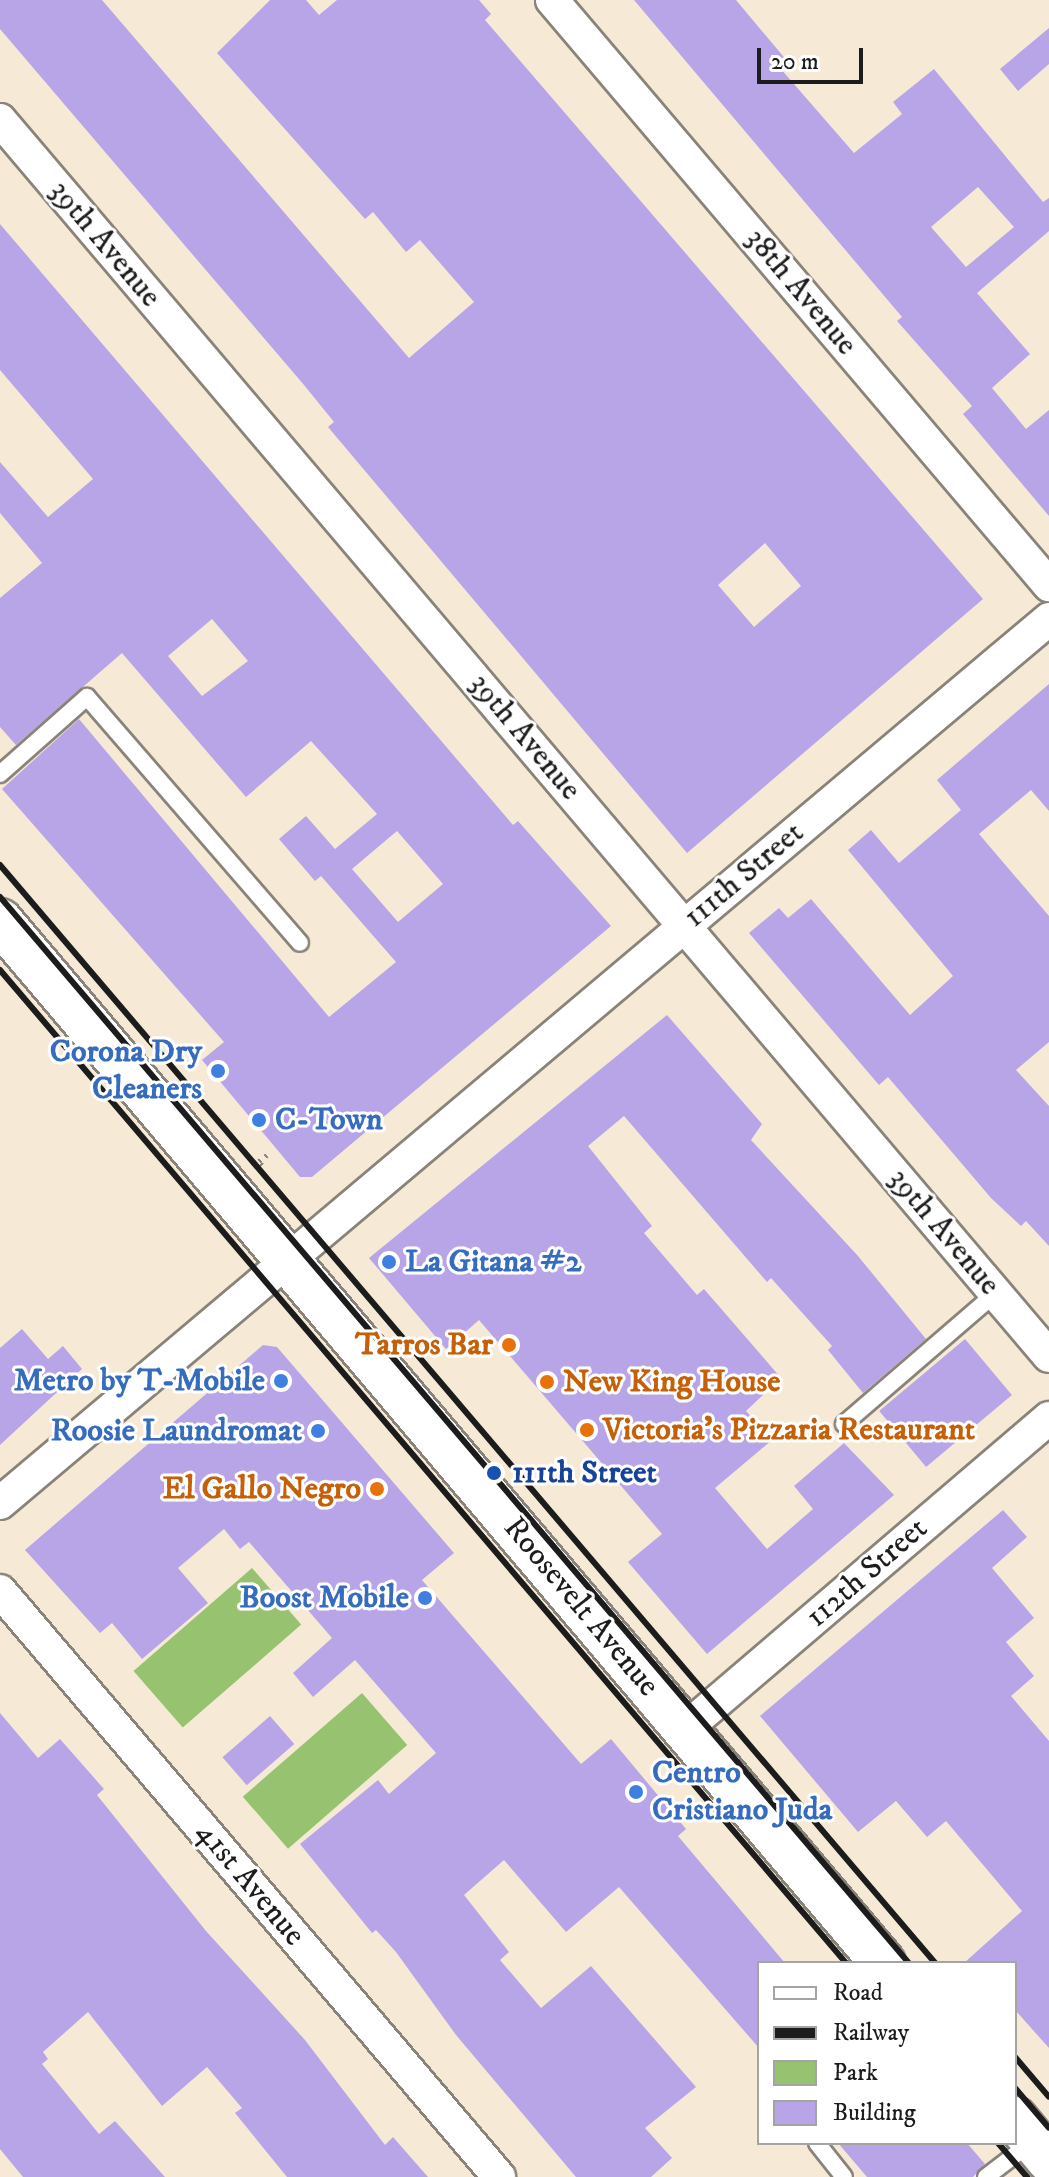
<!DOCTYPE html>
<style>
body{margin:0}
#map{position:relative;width:1049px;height:2177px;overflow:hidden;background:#f6ead6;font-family:"IM FELL DW Pica",serif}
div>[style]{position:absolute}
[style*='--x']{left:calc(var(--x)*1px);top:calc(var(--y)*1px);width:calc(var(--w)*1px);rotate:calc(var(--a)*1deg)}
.green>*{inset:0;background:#97c371;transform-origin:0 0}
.building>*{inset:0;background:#b8a5e8;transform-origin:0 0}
.path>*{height:5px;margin-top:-2.5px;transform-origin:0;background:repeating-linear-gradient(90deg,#898379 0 2px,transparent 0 8px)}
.roads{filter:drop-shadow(2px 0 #898379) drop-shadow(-2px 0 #898379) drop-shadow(0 2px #898379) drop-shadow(0 -2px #898379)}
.service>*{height:16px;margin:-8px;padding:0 8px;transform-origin:8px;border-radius:8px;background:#fff}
.minor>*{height:32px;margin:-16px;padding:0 16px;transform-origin:16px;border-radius:16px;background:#fff}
.secondary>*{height:44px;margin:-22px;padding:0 22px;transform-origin:22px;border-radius:22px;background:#fff}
.rail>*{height:6px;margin:-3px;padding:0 3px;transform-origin:3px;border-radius:3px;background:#1c1c1c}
.dots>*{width:22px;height:22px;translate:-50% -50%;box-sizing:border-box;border:4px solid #fff;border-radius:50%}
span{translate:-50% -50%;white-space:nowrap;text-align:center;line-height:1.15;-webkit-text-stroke:6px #fff;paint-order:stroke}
.street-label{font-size:32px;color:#1c1c1c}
.shop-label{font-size:32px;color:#366cbe;font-weight:700}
.right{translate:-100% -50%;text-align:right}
.left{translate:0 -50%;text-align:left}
.food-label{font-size:32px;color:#c56008;font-weight:700}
.transit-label{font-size:32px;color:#164399;font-weight:700}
.legend{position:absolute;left:757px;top:1961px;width:260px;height:184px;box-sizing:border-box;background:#fff;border:2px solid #a4a4a4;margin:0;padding:10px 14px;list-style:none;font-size:24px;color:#1c1c1c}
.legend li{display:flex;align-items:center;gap:16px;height:40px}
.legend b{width:40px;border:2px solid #a4a4a4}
.scale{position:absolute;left:757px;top:48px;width:106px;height:36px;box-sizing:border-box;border:4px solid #1c1c1c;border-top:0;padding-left:10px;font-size:24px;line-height:28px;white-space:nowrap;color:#1c1c1c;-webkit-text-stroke:6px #fff;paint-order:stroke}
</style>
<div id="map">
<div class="green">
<i style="left:252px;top:1568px;width:75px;height:157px;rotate:49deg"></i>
<i style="left:362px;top:1693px;width:69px;height:158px;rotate:49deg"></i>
</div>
<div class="building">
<i style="clip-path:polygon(evenodd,0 0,102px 0,409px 358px,474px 302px,420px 240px,406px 252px,373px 212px,365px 219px,217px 53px,270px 0,306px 0,319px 15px,337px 0,479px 0,491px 14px,485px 20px,983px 599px,687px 853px,328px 427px,334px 422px,304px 385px,0 29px,0 0,765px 543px,801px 586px,754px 627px,718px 585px,765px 543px)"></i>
<i style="clip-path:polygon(evenodd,634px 0,736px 0,788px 62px,780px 68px,854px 153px,902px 114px,893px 102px,934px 69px,1043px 202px,1049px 198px,1049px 231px,977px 293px,1030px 354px,992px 388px,1026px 429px,1049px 410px,1049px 516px,963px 414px,972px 406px,897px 321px,902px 317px,634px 0,978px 187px,1014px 227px,966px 267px,931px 227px,978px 187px)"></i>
<i style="clip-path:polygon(1049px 28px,1049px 64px,1018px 91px,1000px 69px)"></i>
<i style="clip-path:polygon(evenodd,0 224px,513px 825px,518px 821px,611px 926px,312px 1177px,300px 1177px,202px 1060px,224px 1042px,2px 789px,79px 719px,329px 1017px,396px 962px,321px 876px,315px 881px,279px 839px,306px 816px,335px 849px,377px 814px,311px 741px,246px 797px,122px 653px,16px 745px,0 727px,0 598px,42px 563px,0 513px,0 462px,48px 517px,93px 479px,0 370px,0 224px,212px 619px,248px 661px,202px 696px,168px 656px,212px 619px,0 224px,397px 831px,443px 884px,398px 922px,352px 869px,397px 831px)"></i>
<i style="clip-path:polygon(1049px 684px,1049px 811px,1031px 790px,979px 834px,1049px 916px,1049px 1042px,1016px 1070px,1049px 1106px,1049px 1246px,1026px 1221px,1021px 1226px,991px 1198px,888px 1077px,879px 1085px,749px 933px,779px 908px,788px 918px,811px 899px,910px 1015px,953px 976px,848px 850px,871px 830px,899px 863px,961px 810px,937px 780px)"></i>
<i style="clip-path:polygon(667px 1015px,762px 1124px,751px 1140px,858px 1256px,926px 1339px,863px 1393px,828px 1350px,832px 1346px,771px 1278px,767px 1282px,624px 1116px,588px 1146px,652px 1226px,644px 1233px,697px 1295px,704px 1289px,781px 1378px,746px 1411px,772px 1440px,715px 1488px,767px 1549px,813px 1509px,794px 1486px,844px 1443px,894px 1495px,707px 1654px,628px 1562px,662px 1534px,605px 1467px,479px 1320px,446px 1349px,369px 1258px)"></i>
<i style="clip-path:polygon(22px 1329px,48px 1359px,63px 1346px,82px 1369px,0 1445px,0 1348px)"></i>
<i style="left:965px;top:1339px;width:73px;height:112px;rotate:50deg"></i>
<i style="clip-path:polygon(263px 1345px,277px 1347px,454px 1553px,422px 1580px,581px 1764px,611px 1739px,686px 1829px,678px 1836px,785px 1963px,759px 1963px,759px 2048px,619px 1887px,566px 1932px,504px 1860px,464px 1895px,509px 1952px,500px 1960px,541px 2008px,591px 1966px,696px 2087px,645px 2128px,672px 2158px,651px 2177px,576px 2177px,456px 2035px,396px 1952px,376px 1930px,372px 1933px,300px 1844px,378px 1780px,389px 1794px,436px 1753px,355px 1660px,313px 1697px,293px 1673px,332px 1638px,249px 1542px,240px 1549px,224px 1529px,178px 1568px,208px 1603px,142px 1659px,112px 1623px,100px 1633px,25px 1550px)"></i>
<i style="clip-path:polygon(1003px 1510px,1027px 1537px,992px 1568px,1034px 1618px,1006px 1642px,1034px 1676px,1011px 1696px,1049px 1741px,1049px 2048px,1015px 2010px,1015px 1963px,964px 1963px,1022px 1911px,946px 1821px,927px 1837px,896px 1801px,858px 1832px,760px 1716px)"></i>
<i style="clip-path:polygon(0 1713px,38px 1758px,60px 1739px,104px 1789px,97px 1795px,206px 1931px,305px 2040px,385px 2145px,393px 2137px,428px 2177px,287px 2177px,235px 2113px,242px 2108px,207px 2067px,162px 2106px,88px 2012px,43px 2052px,48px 2059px,42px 2064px,99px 2134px,115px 2121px,165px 2177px,23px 2177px,0 2149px)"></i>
<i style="left:270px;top:1716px;width:37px;height:63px;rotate:49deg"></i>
<i style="clip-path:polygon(838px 2143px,967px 2143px,985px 2164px,973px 2177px,867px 2177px)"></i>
</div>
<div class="path">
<i style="--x:262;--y:1165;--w:5;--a:-127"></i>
<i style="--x:259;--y:1161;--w:10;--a:-37"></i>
</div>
<div class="roads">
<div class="service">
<i style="--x:0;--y:774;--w:116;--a:-41.5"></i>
<i style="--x:87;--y:697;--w:325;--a:49.1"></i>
<i style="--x:844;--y:1424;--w:201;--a:-40.8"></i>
<i style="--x:817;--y:2143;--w:43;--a:51.5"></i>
<i style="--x:986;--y:2177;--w:58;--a:-37.3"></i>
</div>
<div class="minor">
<i style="--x:552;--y:0;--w:768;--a:49.65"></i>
<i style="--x:0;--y:120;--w:1621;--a:49.68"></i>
<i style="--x:0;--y:1503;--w:1372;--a:-40.12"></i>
<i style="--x:0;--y:1591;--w:770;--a:49.58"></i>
<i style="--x:685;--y:1729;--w:479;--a:-40.5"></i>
</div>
<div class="secondary">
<i style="--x:0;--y:921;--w:1366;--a:49.72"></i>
<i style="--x:1015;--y:2119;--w:53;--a:50.3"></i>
</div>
</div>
<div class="rail">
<i style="--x:0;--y:865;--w:1442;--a:49.58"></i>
<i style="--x:0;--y:897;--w:1401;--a:49.55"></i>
<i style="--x:0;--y:970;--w:1305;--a:49.57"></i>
<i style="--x:1015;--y:2057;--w:52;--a:49.6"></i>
<i style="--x:1015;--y:2088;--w:52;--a:49.6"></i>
<i style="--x:998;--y:2143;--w:45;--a:49.5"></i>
</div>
<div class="dots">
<i style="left:218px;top:1071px;background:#3f7fe0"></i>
<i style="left:259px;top:1120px;background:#3f7fe0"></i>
<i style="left:389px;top:1262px;background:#3f7fe0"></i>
<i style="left:509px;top:1345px;background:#e8710a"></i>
<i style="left:281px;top:1381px;background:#3f7fe0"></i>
<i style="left:547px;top:1382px;background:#e8710a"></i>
<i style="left:587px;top:1430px;background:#e8710a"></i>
<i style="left:318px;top:1431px;background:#3f7fe0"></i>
<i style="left:494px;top:1473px;background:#1a4fb4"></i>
<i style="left:377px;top:1489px;background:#e8710a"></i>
<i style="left:425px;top:1598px;background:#3f7fe0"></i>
<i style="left:636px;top:1792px;background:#3f7fe0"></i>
</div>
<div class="street-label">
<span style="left:105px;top:244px;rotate:50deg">39th Avenue</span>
<span style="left:801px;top:292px;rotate:50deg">38th Avenue</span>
<span style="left:525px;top:737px;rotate:50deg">39th Avenue</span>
<span style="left:744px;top:875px;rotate:-40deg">111th Street</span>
<span style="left:944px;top:1232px;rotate:50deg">39th Avenue</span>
<span style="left:867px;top:1573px;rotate:-41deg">112th Street</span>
<span style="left:581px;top:1607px;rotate:50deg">Roosevelt Avenue</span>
<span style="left:250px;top:1884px;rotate:50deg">41st Avenue</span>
</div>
<div class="shop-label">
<span class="right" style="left:202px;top:1071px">Corona Dry<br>Cleaners</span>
<span class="left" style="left:275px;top:1120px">C-Town</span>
<span class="left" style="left:405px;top:1262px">La Gitana #2</span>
<span class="right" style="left:265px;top:1381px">Metro by T-Mobile</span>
<span class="right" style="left:302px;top:1431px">Roosie Laundromat</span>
<span class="right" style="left:409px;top:1598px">Boost Mobile</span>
<span class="left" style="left:652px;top:1792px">Centro<br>Cristiano Juda</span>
</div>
<div class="food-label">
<span class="right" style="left:493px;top:1345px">Tarros Bar</span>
<span class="left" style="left:563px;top:1382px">New King House</span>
<span class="left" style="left:603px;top:1430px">Victoria's Pizzaria Restaurant</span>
<span class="right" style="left:361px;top:1489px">El Gallo Negro</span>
</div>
<div class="transit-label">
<span class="left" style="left:512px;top:1473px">111th Street</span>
</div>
<ul class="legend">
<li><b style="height:10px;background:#fff"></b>Road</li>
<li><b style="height:10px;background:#1c1c1c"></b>Railway</li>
<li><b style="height:22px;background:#97c371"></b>Park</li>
<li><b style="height:22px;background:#b8a5e8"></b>Building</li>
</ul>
<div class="scale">20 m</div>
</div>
